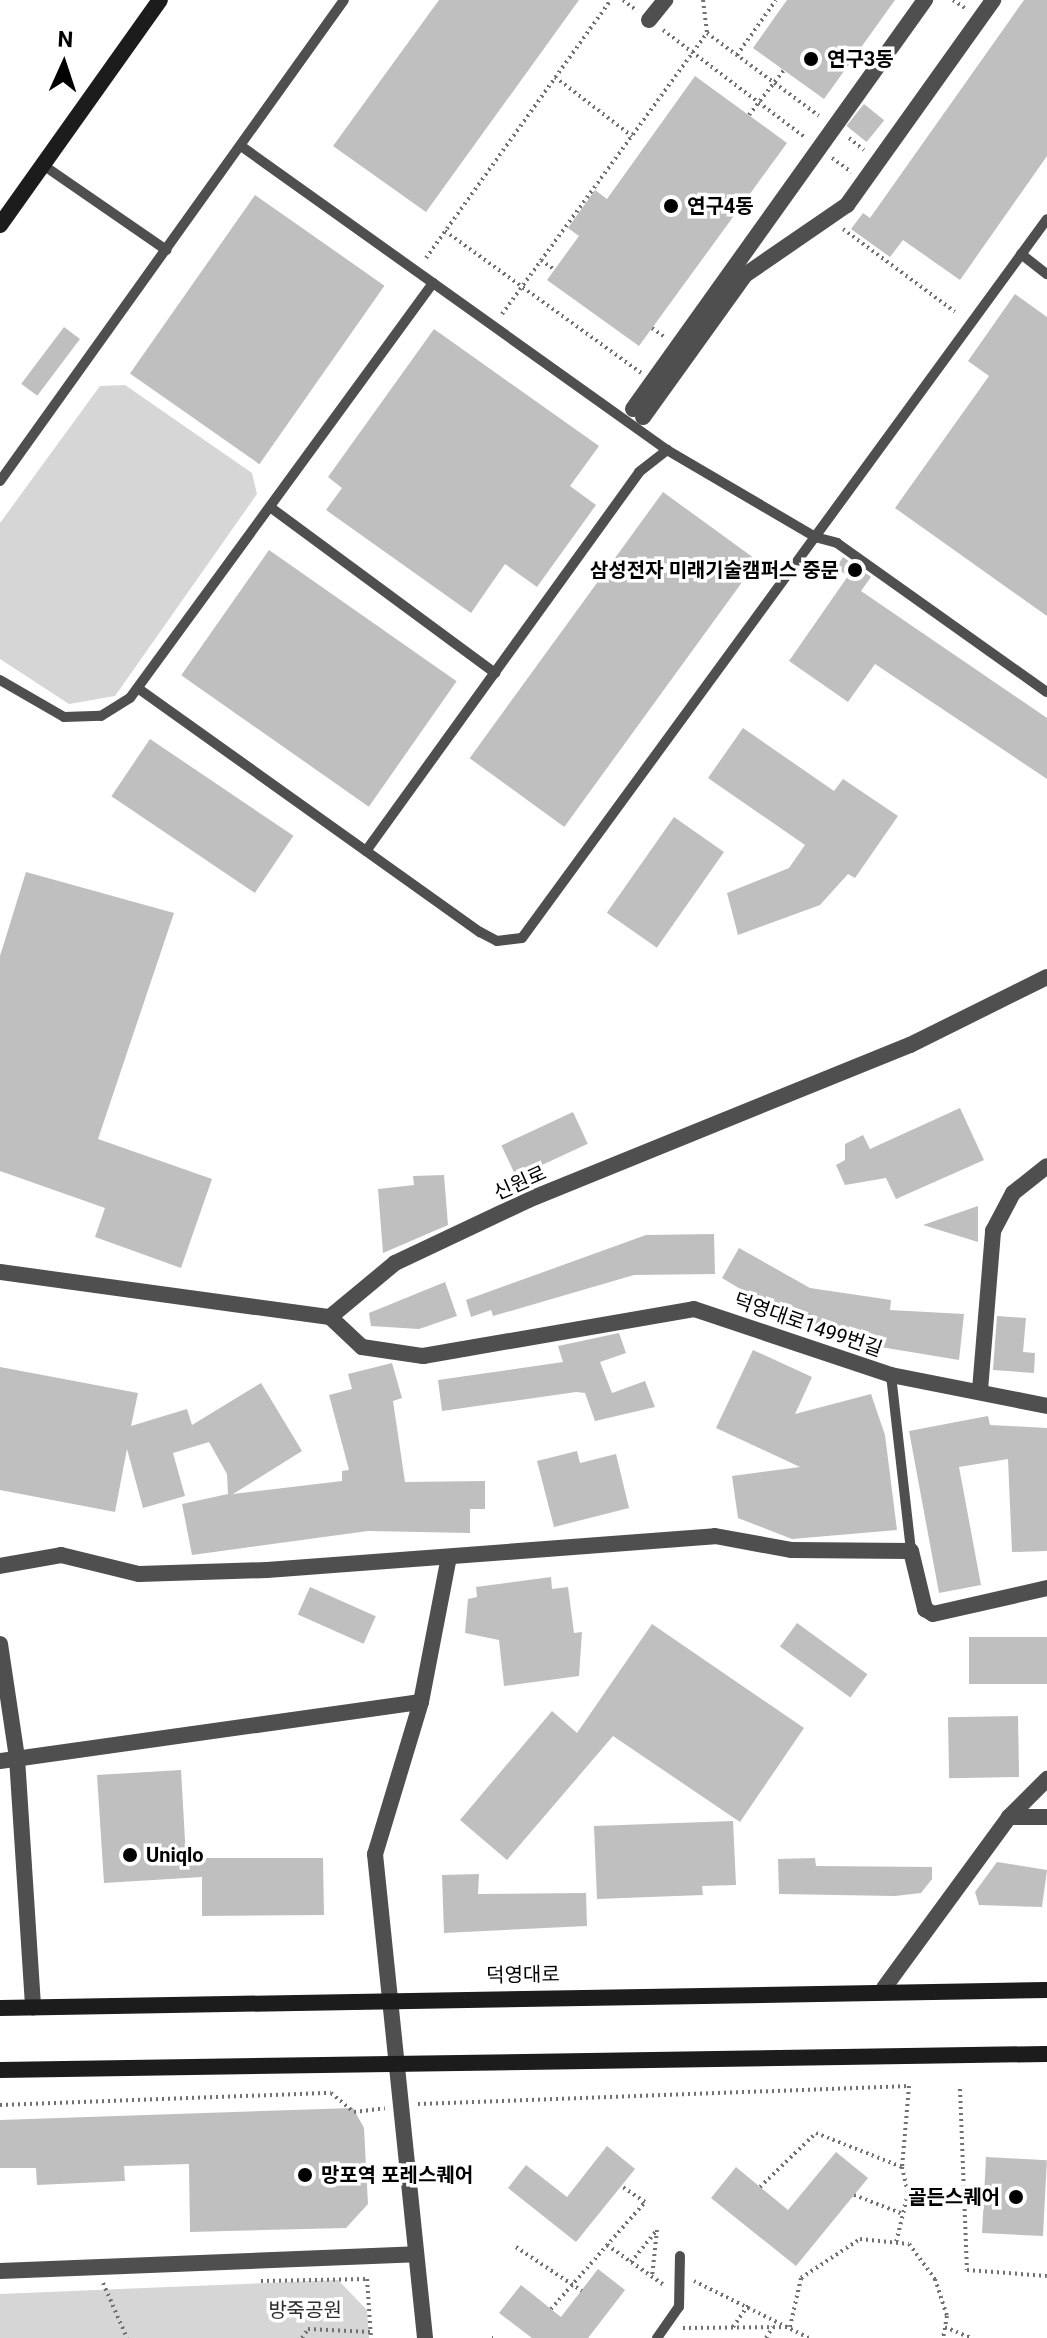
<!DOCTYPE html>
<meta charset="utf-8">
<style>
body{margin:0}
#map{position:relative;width:1047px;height:2338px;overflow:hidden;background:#fff;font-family:Roboto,"Noto Sans KR",sans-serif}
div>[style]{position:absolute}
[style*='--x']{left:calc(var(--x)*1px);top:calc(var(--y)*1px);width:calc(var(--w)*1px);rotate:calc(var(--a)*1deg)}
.green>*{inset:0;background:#d6d6d6}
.building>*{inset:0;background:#bfbfbf;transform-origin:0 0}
.path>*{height:4px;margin-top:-2px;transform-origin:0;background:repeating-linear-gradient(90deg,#717171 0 2px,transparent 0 6px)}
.lane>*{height:10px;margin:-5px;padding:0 5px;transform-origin:5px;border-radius:5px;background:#4f4f4f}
.street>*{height:16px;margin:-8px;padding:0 8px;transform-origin:8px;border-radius:8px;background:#4f4f4f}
.secondary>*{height:16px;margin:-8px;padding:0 8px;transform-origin:8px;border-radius:8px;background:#1c1c1c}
.dots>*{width:22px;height:22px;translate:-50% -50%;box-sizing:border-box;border:4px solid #fff;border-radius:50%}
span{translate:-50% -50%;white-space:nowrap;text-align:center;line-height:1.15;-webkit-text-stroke:7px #fff;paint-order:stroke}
.poi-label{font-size:20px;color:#000;font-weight:700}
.left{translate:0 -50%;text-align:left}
.right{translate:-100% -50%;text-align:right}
.street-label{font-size:20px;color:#000}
.park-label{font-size:20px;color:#2d2d2d}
.north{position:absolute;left:24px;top:24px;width:80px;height:80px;-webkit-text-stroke:6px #fff;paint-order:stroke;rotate:3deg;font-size:22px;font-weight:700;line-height:32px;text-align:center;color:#000}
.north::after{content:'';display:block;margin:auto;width:28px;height:36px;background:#000;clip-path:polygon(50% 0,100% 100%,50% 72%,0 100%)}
</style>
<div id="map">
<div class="green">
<i style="clip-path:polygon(125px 385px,252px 473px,257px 494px,115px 696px,69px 704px,0 659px,0 523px,100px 386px)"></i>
<i style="clip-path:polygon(338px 2280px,367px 2310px,369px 2338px,0 2338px,0 2294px)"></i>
</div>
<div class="building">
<i style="clip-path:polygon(439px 0,579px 0,426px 212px,333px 146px)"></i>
<i style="clip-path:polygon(787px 0,895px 0,824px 99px,753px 48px)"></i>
<i style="clip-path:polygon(1024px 0,1047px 0,1047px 156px,960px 280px,903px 240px,890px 257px,851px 229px,863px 213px,870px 218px)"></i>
<i style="clip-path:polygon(695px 76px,787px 143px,639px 346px,547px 280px,579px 236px,568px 228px,595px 190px,607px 199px)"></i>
<i style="left:864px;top:104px;width:26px;height:28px;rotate:39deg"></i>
<i style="left:255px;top:195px;width:158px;height:218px;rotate:35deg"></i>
<i style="clip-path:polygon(1015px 294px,1047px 317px,1047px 616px,895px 508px,989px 376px,968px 361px)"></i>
<i style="left:64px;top:327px;width:20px;height:71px;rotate:37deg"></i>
<i style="clip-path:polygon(434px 329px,599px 446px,570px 486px,596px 505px,537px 587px,505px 564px,471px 613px,326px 510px,342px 488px,328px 477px)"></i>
<i style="left:663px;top:492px;width:117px;height:329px;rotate:36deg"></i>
<i style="left:269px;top:550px;width:229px;height:153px;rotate:35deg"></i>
<i style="clip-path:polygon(843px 557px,871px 577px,861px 591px,1047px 718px,1047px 779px,875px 664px,848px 702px,789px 661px,848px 576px,836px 568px)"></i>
<i style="clip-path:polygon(743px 728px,834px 791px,843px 779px,898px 816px,855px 878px,848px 874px,820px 905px,738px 935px,727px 893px,789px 868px,805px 845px,708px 778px)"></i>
<i style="left:150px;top:739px;width:173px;height:69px;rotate:34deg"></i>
<i style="left:674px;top:817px;width:61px;height:117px;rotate:35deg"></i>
<i style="clip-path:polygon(26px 872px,174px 913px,98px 1139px,212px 1179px,181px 1268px,95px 1237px,105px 1208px,0 1171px,0 956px)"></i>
<i style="clip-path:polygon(960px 1108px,984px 1160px,896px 1199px,886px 1178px,845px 1185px,836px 1165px,845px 1160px,845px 1144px,863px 1135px,870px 1149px)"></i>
<i style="left:573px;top:1112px;width:35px;height:79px;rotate:65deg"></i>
<i style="clip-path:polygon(444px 1175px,448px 1225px,383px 1253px,378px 1189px,414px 1185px,413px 1176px)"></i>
<i style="clip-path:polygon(978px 1206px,978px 1242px,923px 1225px)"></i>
<i style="clip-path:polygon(714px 1234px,715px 1274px,634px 1275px,493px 1316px,491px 1310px,471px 1317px,466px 1300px,646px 1235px)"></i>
<i style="clip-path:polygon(739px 1248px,810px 1288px,891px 1300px,890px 1310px,964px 1314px,959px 1360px,820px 1337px,722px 1278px)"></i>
<i style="clip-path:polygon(445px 1282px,457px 1316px,419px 1329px,371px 1326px,369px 1313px)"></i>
<i style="clip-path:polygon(997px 1316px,1026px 1318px,1023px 1352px,1035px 1353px,1034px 1373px,993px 1370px)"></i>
<i style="clip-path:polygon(619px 1333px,626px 1353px,600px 1362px,612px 1393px,645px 1381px,655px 1407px,595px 1421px,585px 1393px,576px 1392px,442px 1411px,438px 1380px,563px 1362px,558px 1346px)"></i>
<i style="clip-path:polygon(753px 1350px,812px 1377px,795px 1414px,871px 1394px,885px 1435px,897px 1530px,792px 1539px,738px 1518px,732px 1476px,800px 1467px,716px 1428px)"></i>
<i style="clip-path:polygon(392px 1363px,402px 1398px,393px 1401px,405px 1482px,485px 1481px,485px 1509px,470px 1509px,470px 1533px,368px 1531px,192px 1555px,182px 1504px,228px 1494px,227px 1474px,209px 1442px,173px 1453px,185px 1496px,143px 1508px,127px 1449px,115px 1512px,0 1490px,0 1367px,138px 1393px,131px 1426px,187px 1409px,192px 1425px,261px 1383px,302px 1451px,233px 1494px,342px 1481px,342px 1471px,349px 1470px,329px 1395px,352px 1389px,348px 1374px)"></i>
<i style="clip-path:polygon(988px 1416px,990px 1425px,1047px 1428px,1047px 1551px,1012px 1552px,1008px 1459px,959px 1467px,981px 1585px,939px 1593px,909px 1431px)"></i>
<i style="clip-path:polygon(577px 1451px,580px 1463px,616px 1454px,629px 1508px,554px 1527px,537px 1461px)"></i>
<i style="clip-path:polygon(551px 1577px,552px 1589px,568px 1587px,574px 1633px,582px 1632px,579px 1676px,504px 1686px,499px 1640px,465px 1633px,468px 1599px,477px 1597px,476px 1587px)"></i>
<i style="left:310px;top:1587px;width:72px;height:30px;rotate:24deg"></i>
<i style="left:797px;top:1623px;width:87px;height:29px;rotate:36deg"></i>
<i style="clip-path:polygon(652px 1624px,804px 1728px,740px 1822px,613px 1736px,507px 1860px,460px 1820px,552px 1711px,577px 1733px)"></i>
<i style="left:1047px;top:1637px;width:47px;height:78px;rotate:90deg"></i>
<i style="left:1018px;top:1716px;width:61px;height:70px;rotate:89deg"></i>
<i style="clip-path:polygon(181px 1770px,186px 1858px,323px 1858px,324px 1915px,202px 1916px,202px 1877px,104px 1883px,97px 1775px)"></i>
<i style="clip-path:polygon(733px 1821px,736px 1885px,702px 1886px,703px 1895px,597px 1899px,594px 1826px)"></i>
<i style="clip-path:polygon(815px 1858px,816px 1866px,932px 1867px,932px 1879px,921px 1893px,895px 1896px,779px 1894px,778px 1859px)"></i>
<i style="clip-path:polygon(997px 1862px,1047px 1870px,1042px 1907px,979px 1905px,975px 1892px)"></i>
<i style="clip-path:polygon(479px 1874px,478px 1894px,586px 1893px,587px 1926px,444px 1933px,442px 1875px)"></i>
<i style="clip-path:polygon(353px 2108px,364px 2128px,368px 2204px,346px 2228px,190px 2232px,189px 2164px,124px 2166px,125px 2181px,37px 2185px,36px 2168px,0 2168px,0 2120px)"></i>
<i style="clip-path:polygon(607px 2146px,635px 2169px,576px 2242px,508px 2188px,526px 2165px,567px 2197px)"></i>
<i style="clip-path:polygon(836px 2152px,868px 2178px,796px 2266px,711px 2198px,736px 2167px,788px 2210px)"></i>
<i style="left:986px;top:2157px;width:61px;height:76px;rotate:3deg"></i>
<i style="clip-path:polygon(598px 2269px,625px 2290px,588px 2338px,532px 2338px,499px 2313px,521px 2285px,561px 2317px)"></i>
</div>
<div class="path">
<i style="--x:623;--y:0;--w:18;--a:38"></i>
<i style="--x:703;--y:0;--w:33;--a:83"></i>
<i style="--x:707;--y:33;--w:139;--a:36.5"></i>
<i style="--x:953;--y:0;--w:14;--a:34"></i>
<i style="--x:663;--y:30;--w:179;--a:37.1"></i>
<i style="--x:737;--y:55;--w:67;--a:-54.7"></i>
<i style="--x:555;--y:77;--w:97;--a:37.5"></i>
<i style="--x:749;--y:115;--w:57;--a:-52.1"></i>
<i style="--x:849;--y:138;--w:19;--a:39"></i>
<i style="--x:832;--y:158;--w:24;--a:36"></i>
<i style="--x:843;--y:229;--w:139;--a:36.5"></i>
<i style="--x:445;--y:231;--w:242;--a:35.9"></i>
<i style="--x:426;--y:258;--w:317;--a:-54.4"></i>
<i style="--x:541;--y:260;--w:17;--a:36"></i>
<i style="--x:502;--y:314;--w:348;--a:-53.9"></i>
<i style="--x:652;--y:328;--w:14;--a:36"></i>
<i style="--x:960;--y:2089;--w:181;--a:87.8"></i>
<i style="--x:967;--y:2270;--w:80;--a:4.3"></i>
<i style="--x:418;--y:2104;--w:491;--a:-2.1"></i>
<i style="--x:909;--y:2086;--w:81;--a:94.9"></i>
<i style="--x:0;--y:2105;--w:331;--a:-2.1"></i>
<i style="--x:331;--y:2093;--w:30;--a:40"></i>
<i style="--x:354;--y:2112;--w:31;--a:-7"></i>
<i style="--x:760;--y:2187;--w:78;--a:-44"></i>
<i style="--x:816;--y:2133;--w:92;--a:21.6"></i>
<i style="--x:902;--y:2167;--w:27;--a:77"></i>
<i style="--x:908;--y:2193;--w:51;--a:103.5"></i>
<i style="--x:854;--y:2195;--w:53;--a:21.2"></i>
<i style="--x:607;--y:2245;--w:70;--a:35.1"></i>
<i style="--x:516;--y:2247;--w:79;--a:33.7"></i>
<i style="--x:631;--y:2262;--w:41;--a:-50.9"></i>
<i style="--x:657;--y:2230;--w:47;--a:96.1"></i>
<i style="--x:261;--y:2281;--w:106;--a:-1.1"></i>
<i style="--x:367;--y:2279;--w:59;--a:86.1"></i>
<i style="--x:694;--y:2281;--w:128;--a:26.4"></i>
<i style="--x:103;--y:2283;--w:60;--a:66.4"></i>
<i style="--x:551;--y:2309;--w:142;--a:-48.7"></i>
<i style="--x:645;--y:2202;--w:29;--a:-146"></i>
<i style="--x:733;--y:2327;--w:29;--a:-55"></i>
<i style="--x:945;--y:2327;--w:28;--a:23"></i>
<i style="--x:683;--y:2328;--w:107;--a:-0.5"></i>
<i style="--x:790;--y:2327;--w:50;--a:-77.3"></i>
<i style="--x:801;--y:2278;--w:71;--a:-33.5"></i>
<i style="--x:860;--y:2239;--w:49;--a:5.8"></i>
<i style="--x:909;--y:2244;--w:44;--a:53.4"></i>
<i style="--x:935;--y:2279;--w:39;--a:72"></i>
<i style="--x:947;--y:2316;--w:22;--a:100"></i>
<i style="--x:302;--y:2338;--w:11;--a:-56"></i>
<i style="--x:308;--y:2329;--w:63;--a:2.7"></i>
<i style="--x:492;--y:2338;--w:1;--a:0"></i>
<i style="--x:766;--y:2338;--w:13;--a:-58"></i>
</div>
<div class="lane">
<i style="--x:241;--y:146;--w:523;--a:35.51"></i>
<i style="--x:667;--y:450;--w:172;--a:30.4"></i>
<i style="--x:815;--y:537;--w:23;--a:15"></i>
<i style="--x:837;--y:543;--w:257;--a:35.4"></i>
<i style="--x:43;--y:165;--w:150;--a:34.6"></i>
<i style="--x:1021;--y:254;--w:33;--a:38"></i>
<i style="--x:0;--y:481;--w:591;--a:-54.43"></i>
<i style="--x:270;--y:507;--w:280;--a:36.4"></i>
<i style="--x:0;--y:680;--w:74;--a:30"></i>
<i style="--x:64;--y:717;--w:37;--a:-2"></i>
<i style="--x:101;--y:716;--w:34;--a:-32"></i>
<i style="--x:130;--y:698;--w:514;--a:-53.87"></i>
<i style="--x:139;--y:689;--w:419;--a:35.5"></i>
<i style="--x:480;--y:932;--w:19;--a:28"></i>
<i style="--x:497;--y:941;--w:25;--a:-7"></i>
<i style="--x:522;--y:938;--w:890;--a:-53.86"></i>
<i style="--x:366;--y:851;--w:467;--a:-54.2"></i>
<i style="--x:639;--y:472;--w:36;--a:-38"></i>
<i style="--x:891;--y:1375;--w:177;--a:83.5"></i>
<i style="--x:657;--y:2338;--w:38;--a:-55"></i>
<i style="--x:679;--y:2307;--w:51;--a:-88.9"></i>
</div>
<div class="street">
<i style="--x:649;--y:20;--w:26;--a:-51"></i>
<i style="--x:633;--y:409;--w:503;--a:-54.48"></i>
<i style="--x:643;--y:417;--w:175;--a:-54.3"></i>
<i style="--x:745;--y:275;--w:124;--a:-34.5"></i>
<i style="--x:847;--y:205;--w:252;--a:-54.5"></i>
<i style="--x:0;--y:1272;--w:333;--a:7.8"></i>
<i style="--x:330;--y:1317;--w:85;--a:-39.7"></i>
<i style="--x:395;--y:1263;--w:147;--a:-25.3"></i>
<i style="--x:528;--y:1200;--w:412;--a:-22.1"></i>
<i style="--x:910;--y:1045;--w:153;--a:-26.4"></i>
<i style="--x:330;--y:1317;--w:44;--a:43.2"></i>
<i style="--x:362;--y:1347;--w:62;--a:8.4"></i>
<i style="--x:423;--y:1356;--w:275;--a:-9.8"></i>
<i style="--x:694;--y:1309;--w:208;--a:18.5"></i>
<i style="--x:891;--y:1375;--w:159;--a:11.2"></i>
<i style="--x:980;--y:1390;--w:160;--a:-85.3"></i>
<i style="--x:993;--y:1231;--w:43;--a:-62.2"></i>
<i style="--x:1013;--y:1193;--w:43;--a:-38.5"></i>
<i style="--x:0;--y:1566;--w:62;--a:-10.2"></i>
<i style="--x:61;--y:1555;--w:80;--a:13.7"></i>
<i style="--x:139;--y:1574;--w:128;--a:-1.8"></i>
<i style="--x:267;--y:1570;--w:449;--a:-4.3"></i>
<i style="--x:715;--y:1536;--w:77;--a:10.4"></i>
<i style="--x:791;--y:1550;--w:120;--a:0.5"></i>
<i style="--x:911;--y:1551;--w:60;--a:76.4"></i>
<i style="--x:925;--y:1609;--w:9;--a:32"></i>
<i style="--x:933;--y:1614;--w:117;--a:-12.8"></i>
<i style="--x:0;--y:1644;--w:115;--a:81.5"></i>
<i style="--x:17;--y:1758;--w:250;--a:86.3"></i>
<i style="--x:421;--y:1702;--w:143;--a:-79.1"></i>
<i style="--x:0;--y:1761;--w:425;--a:-8"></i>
<i style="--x:421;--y:1702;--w:159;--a:106.8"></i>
<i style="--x:375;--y:1854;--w:487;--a:84.1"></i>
<i style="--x:1009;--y:1817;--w:38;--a:0"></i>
<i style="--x:884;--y:1988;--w:212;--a:-53.8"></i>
<i style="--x:1009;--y:1817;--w:54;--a:-45"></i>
<i style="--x:0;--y:2271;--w:416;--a:-2.3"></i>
</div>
<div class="secondary">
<i style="--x:0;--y:225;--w:276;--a:-54.6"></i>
<i style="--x:0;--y:2008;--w:1047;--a:-0.98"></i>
<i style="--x:0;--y:2070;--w:1047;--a:-0.88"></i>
</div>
<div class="dots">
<i style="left:811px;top:59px;background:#000"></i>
<i style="left:671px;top:206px;background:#000"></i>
<i style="left:855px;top:570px;background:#000"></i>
<i style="left:130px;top:1855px;background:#000"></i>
<i style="left:305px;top:2175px;background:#000"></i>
<i style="left:1016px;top:2197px;background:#000"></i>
</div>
<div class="poi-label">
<span class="left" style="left:827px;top:59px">연구3동</span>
<span class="left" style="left:687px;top:206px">연구4동</span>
<span class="right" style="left:839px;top:570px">삼성전자 미래기술캠퍼스 중문</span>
<span class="left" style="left:146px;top:1855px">Uniqlo</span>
<span class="left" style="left:321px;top:2175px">망포역 포레스퀘어</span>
<span class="right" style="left:1000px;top:2197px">골든스퀘어</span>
</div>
<div class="street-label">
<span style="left:520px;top:1183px;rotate:-24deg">신원로</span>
<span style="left:808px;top:1325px;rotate:19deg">덕영대로1499번길</span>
<span style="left:523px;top:1975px;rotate:-1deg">덕영대로</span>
</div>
<div class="park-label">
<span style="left:305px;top:2310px">방죽공원</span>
</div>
<div class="north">N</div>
</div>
